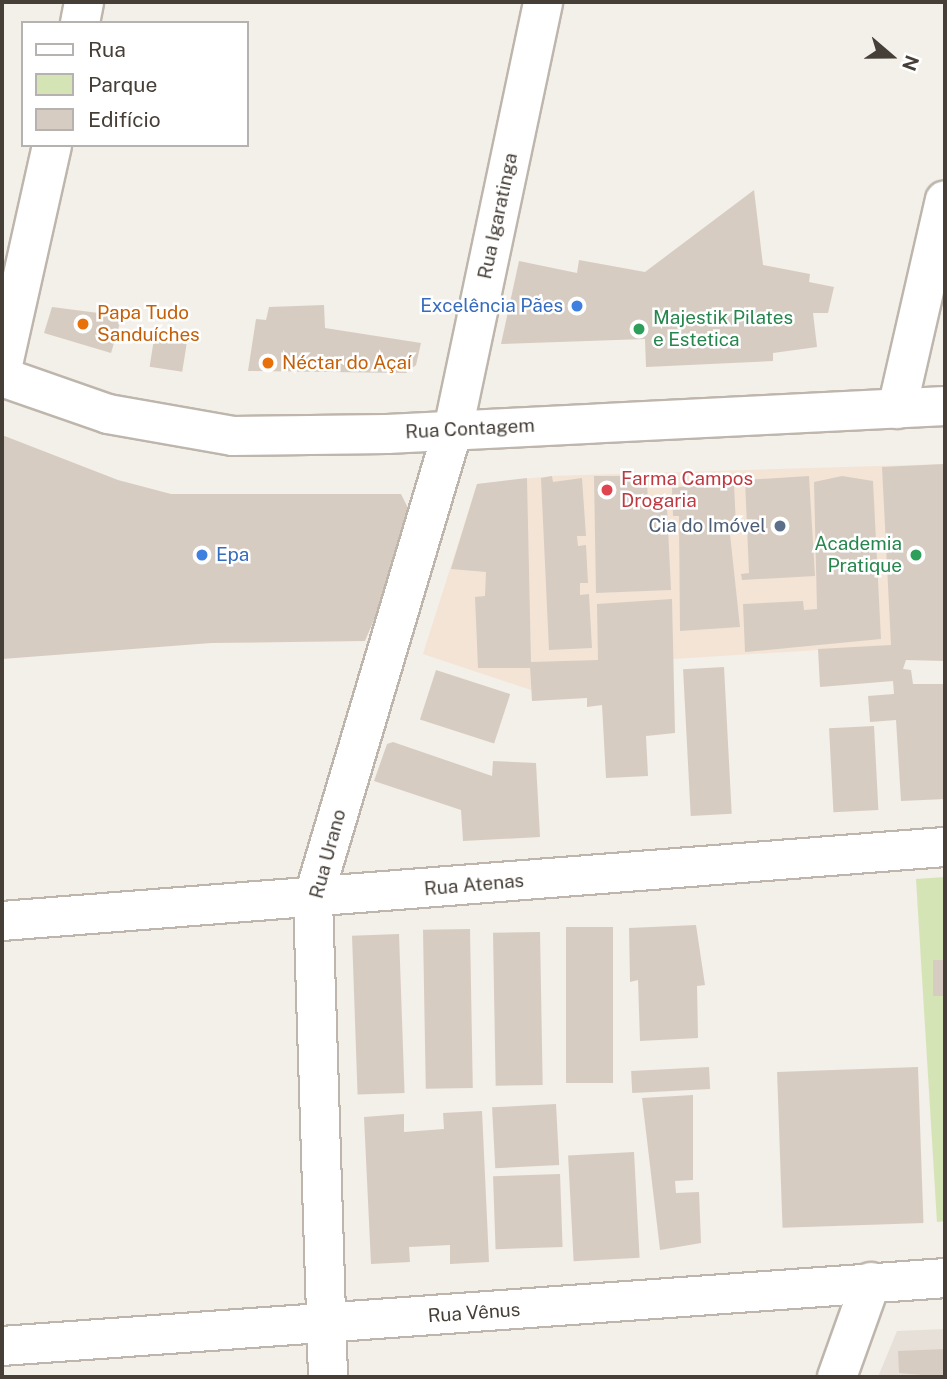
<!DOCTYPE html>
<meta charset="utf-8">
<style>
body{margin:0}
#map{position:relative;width:947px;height:1379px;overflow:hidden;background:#f3efe9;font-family:"Public Sans",sans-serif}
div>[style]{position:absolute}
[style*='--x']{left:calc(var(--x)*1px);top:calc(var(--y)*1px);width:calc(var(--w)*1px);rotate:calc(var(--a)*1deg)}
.residential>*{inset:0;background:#e7e0d8}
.commercial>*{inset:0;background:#f3e4d6}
.green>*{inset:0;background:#d4e4b5}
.building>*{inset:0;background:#d7ccc2;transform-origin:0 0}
.roads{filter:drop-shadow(2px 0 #beb6ac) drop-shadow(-2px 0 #beb6ac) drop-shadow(0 2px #beb6ac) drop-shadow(0 -2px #beb6ac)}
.minor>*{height:38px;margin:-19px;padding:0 19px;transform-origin:19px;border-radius:19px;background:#fff}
.dots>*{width:19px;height:19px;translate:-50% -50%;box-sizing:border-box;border:4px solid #fff;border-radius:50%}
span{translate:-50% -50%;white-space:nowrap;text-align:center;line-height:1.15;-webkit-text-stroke:5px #fff;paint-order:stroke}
.street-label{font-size:19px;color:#463f38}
.shop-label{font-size:19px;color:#366cbe}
.right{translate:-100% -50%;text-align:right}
.left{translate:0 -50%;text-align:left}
.food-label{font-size:19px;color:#c56008}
.leisure-label{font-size:19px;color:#27864d}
.health-label{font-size:19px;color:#be3a42}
.service-label{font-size:19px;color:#4e5e75}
.frame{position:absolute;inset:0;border:4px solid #463f38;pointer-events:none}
.legend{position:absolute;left:21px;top:21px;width:228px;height:126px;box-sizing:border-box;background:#fff;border:2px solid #b5b2af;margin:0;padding:9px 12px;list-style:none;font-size:21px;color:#463f38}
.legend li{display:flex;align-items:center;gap:14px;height:35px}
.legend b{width:35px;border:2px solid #b5b2af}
.north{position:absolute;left:856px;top:21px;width:70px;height:70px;-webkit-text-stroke:5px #fff;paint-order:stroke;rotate:110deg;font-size:19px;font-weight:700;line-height:28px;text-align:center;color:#463f38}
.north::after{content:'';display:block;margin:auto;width:24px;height:32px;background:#463f38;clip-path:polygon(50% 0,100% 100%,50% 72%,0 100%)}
</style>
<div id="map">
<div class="residential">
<i style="clip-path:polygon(945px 1329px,945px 1377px,878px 1377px,897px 1331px)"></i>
</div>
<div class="commercial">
<i style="clip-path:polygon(945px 464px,945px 642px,530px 668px,531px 690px,423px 654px,477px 484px,552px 476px)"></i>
</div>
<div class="green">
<i style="clip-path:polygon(945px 877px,945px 1221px,937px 1222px,916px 879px)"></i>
</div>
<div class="building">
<i style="clip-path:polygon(754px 190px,763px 265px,810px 274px,809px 282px,834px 287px,828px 313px,813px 313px,817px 347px,773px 353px,773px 361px,646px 367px,645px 339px,501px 344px,519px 261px,577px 273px,579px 260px,645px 272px)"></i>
<i style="clip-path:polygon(324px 305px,325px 328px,421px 343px,416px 365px,406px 373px,248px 371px,256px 319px,266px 320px,269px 307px)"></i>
<i style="clip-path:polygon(52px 307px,122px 316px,111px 353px,44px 333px)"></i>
<i style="left:154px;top:339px;width:33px;height:28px;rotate:9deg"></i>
<i style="clip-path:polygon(2px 435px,118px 480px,171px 494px,401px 494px,415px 522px,365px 641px,211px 643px,2px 659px)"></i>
<i style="clip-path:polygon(945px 464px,945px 661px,906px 660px,903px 669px,911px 670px,913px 684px,945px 684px,945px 799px,901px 801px,896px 720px,870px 722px,868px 696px,894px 694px,893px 681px,820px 687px,818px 649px,891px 645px,882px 467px)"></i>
<i style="clip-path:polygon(552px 476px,553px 482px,582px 478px,586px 536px,577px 536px,578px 546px,586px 545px,588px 583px,580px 583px,580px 595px,589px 594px,592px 648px,549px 650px,541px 478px)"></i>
<i style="clip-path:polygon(594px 476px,647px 476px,648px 508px,667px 507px,671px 590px,596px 593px)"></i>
<i style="clip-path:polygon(809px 476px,815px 576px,742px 580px,741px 574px,749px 573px,745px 480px)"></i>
<i style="clip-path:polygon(842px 476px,873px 481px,881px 639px,745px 652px,743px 604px,803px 601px,804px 610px,817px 609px,814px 482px)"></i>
<i style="clip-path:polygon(527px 478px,531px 662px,598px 660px,597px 604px,672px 599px,675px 733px,646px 736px,648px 776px,606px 778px,602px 705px,587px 707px,587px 698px,532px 701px,530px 668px,478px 668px,475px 597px,485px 596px,486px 572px,451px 569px,477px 484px)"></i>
<i style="clip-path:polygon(734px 485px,736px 525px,729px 525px,740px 627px,680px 631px,679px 516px,673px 516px,672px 487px)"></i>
<i style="left:724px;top:667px;width:147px;height:41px;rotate:87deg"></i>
<i style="left:436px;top:670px;width:78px;height:52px;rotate:18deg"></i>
<i style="left:874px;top:726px;width:84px;height:45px;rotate:87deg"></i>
<i style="clip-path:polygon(393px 742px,492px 776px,493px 761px,536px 763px,540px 837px,463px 841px,461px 810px,374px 781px,387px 744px)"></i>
<i style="clip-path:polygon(696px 925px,705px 985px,697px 986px,698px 1038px,640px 1041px,638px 980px,630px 982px,629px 928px)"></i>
<i style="left:566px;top:927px;width:47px;height:156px"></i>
<i style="left:470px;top:929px;width:159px;height:47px;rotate:89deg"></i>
<i style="left:540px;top:932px;width:153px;height:47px;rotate:89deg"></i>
<i style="left:399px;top:934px;width:159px;height:47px;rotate:88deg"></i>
<i style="left:933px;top:960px;width:12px;height:36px"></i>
<i style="left:709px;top:1067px;width:22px;height:78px;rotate:87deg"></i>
<i style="left:918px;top:1067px;width:156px;height:141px;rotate:88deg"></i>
<i style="clip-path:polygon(693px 1095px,693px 1180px,675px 1181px,676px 1193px,699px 1192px,701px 1243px,660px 1250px,642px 1098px)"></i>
<i style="left:556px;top:1104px;width:61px;height:64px;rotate:87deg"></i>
<i style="clip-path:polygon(482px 1111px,489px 1262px,450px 1264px,450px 1245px,409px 1247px,410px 1262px,371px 1264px,364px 1117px,404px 1114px,404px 1132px,444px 1129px,443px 1113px)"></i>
<i style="left:634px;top:1152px;width:106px;height:66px;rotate:87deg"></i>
<i style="left:560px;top:1174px;width:73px;height:67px;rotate:88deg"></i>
<i style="clip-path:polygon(945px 1349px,945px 1377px,899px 1373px,898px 1351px)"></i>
</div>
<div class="roads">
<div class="minor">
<i style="--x:80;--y:23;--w:21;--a:-79"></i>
<i style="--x:2;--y:369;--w:230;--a:-77.4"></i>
<i style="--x:2;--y:377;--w:112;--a:19.2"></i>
<i style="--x:108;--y:414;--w:127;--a:10"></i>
<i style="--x:233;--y:436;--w:154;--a:-0.7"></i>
<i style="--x:387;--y:434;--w:559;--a:-2.87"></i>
<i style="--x:897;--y:409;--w:214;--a:-77.1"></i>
<i style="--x:2;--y:921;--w:946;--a:-4.49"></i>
<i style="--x:2;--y:1346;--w:945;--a:-4.12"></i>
<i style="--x:328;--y:1377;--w:478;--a:-91.8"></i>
<i style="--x:313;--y:899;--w:489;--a:-73.4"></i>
<i style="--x:453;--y:430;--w:437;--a:-78.1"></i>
<i style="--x:837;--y:1377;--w:101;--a:-70.3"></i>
</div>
</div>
<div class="dots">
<i style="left:577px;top:306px;background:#3f7fe0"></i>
<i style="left:83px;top:324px;background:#e8710a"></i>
<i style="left:639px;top:329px;background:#2e9e5b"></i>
<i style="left:268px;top:363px;background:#e8710a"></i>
<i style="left:607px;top:490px;background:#e0444e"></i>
<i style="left:780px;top:526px;background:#5c6f8a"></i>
<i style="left:202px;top:555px;background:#3f7fe0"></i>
<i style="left:916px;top:555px;background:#2e9e5b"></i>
</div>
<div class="street-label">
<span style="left:498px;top:216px;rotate:-78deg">Rua Igaratinga</span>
<span style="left:470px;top:429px;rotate:-3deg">Rua Contagem</span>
<span style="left:328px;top:854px;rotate:-75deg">Rua Urano</span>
<span style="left:474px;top:885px;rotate:-5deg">Rua Atenas</span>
<span style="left:474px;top:1313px;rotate:-4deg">Rua Vênus</span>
</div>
<div class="shop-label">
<span class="right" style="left:563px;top:306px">Excelência Pães</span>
<span class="left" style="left:216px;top:555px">Epa</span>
</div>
<div class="food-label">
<span class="left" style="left:97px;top:324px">Papa Tudo<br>Sanduíches</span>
<span class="left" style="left:282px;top:363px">Néctar do Açaí</span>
</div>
<div class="leisure-label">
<span class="left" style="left:653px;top:329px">Majestik Pilates<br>e Estetica</span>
<span class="right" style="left:902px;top:555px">Academia<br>Pratique</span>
</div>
<div class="health-label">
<span class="left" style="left:621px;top:490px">Farma Campos<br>Drogaria</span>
</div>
<div class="service-label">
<span class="right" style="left:766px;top:526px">Cia do Imóvel</span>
</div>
<div class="frame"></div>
<ul class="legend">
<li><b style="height:9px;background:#fff"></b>Rua</li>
<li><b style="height:19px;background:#d4e4b5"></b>Parque</li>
<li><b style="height:19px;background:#d7ccc2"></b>Edifício</li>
</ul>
<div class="north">N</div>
</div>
